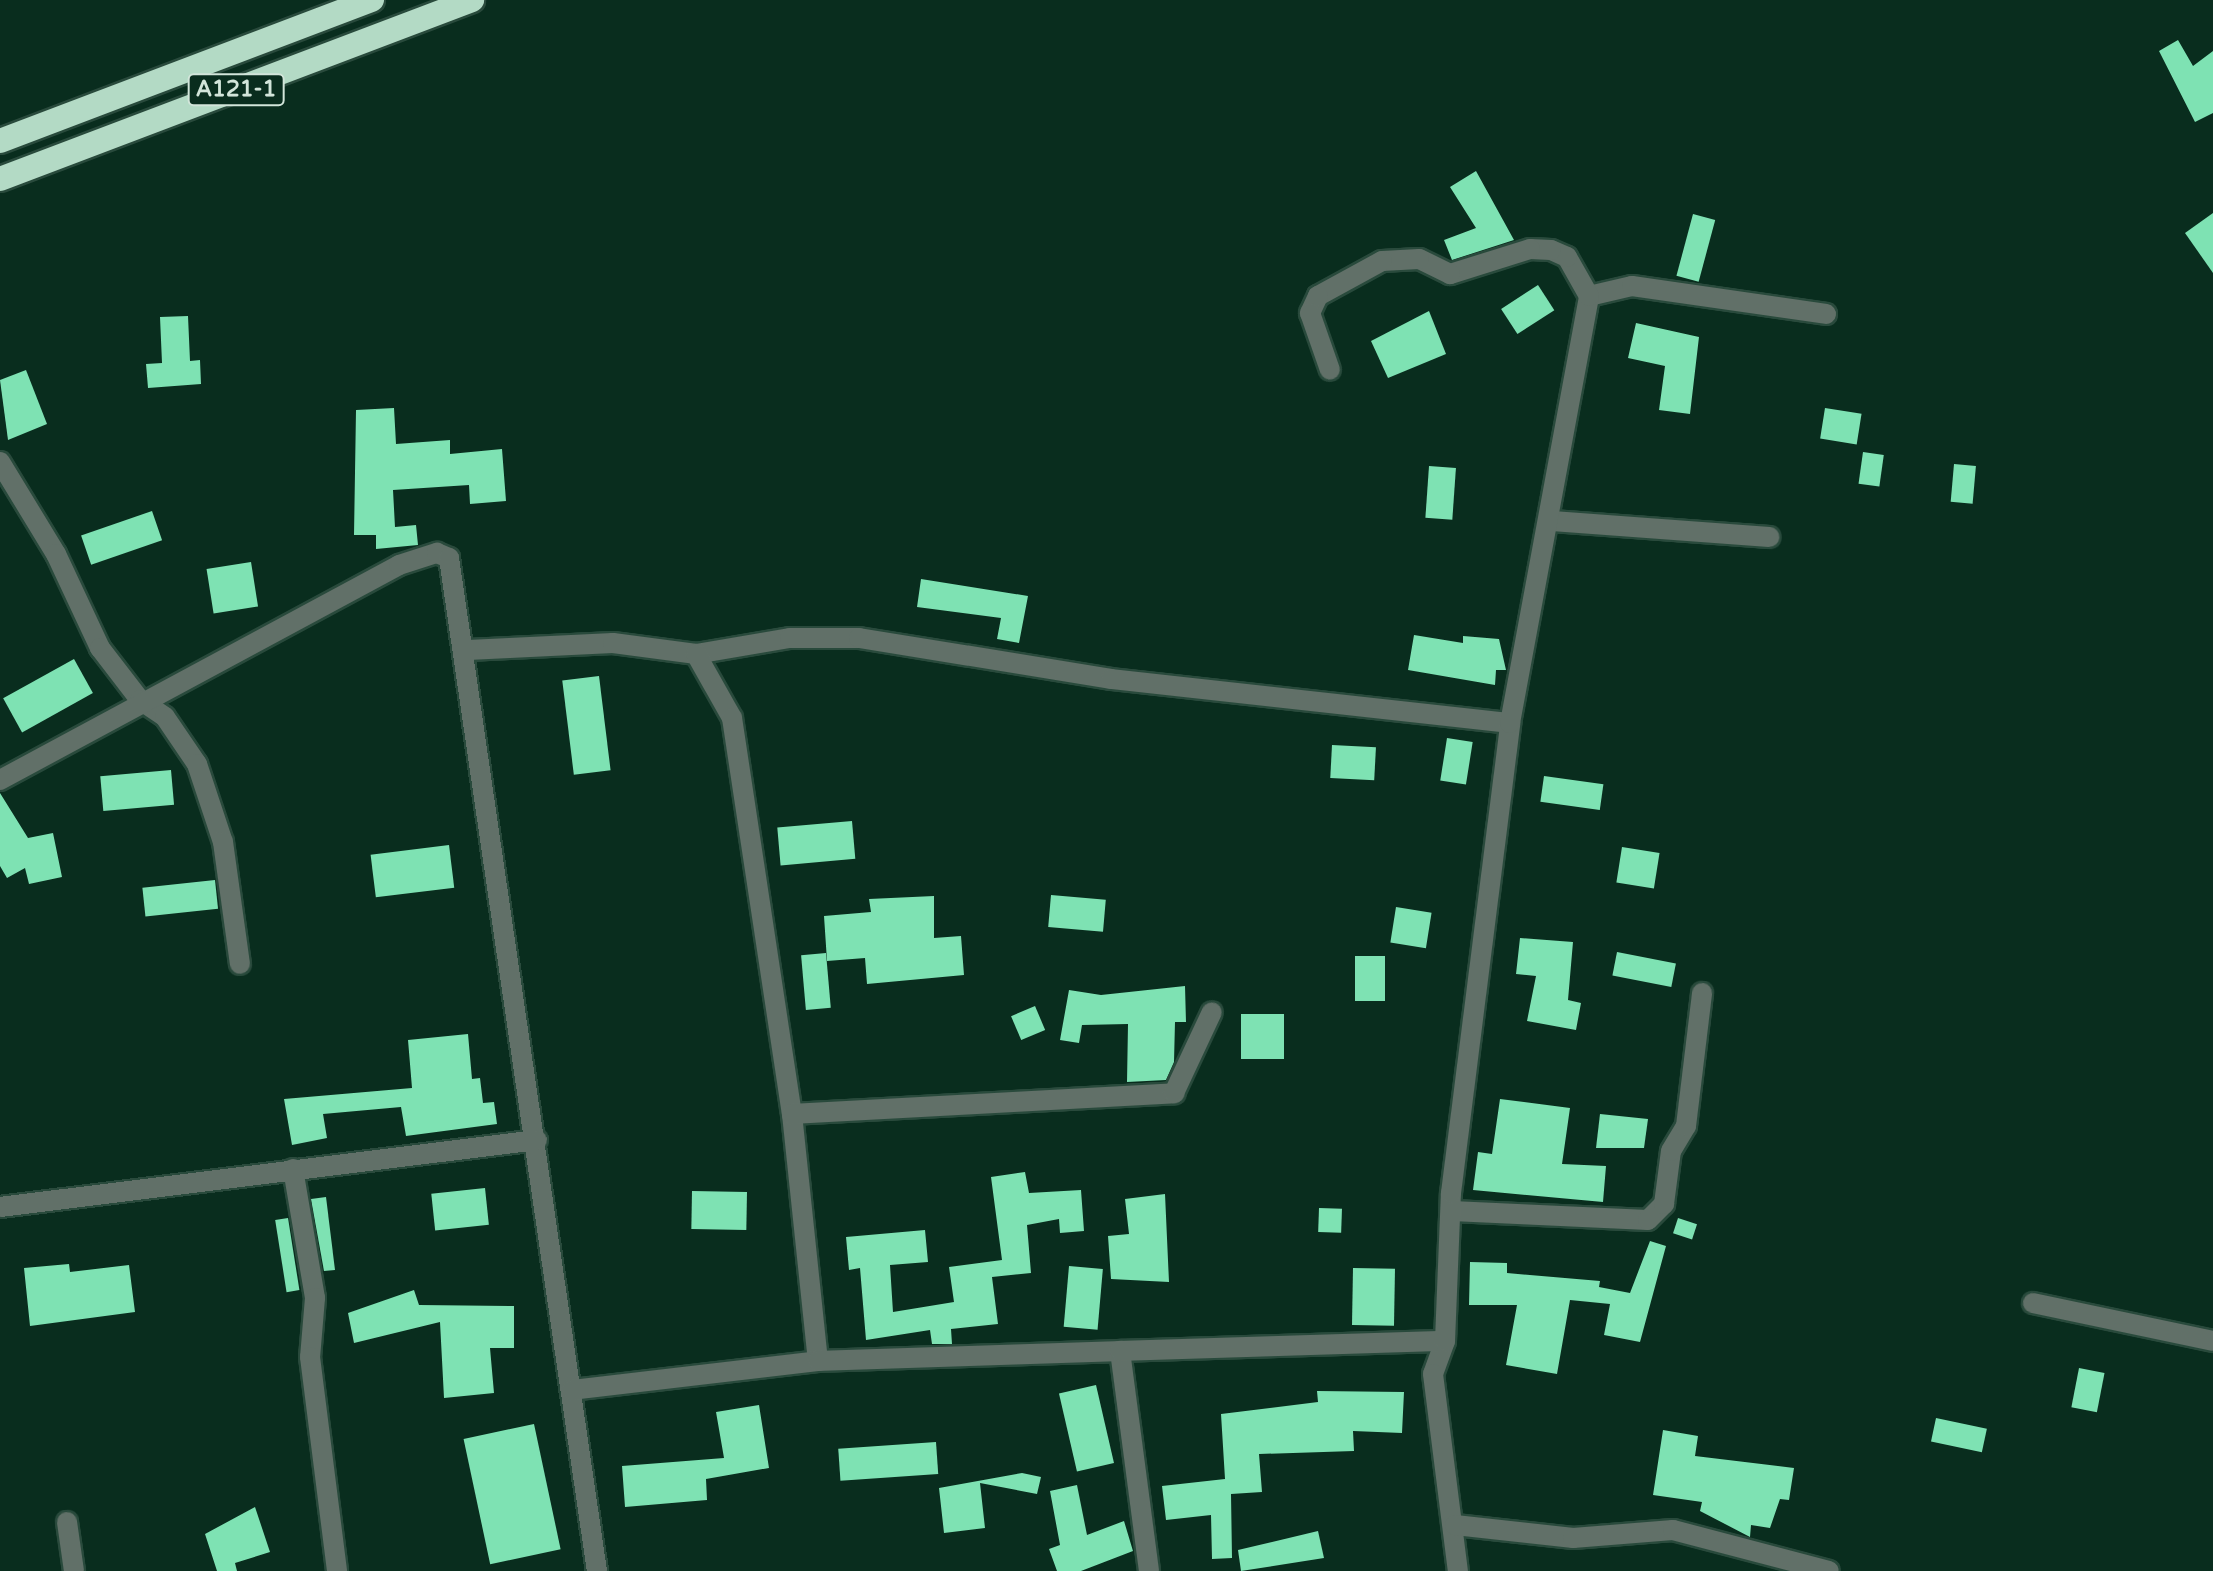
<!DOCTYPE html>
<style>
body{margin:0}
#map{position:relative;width:2213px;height:1571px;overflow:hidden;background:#092d1e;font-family:"Varela Round",sans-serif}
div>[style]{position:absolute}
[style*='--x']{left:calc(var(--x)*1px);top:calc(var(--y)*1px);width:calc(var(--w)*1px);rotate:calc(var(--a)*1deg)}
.building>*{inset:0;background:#7ee2b3;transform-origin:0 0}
.roads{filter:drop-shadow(2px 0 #294a3c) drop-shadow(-2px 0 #294a3c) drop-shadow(0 2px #294a3c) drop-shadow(0 -2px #294a3c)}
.minor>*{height:20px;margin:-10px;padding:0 10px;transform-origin:10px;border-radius:10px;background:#617068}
.highway>*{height:24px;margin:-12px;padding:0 12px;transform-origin:12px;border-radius:12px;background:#b3dac5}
span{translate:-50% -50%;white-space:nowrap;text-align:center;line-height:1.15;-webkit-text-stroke:8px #092d1e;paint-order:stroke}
.shield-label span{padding:2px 6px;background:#092d1e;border:2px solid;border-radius:6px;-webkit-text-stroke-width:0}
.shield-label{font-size:22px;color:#d2e5da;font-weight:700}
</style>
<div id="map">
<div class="building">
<i style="clip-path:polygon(2178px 40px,2193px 66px,2213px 51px,2213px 113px,2195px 122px,2159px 51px)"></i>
<i style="clip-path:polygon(1476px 171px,1514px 240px,1452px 260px,1444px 240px,1476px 228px,1450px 187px)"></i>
<i style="clip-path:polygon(2213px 213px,2213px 273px,2185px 233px)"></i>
<i style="left:1693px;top:214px;width:23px;height:64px;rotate:15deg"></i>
<i style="left:1538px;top:285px;width:30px;height:44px;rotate:57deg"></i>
<i style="clip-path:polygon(1429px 311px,1446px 354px,1388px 378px,1371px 341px)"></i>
<i style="clip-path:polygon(188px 316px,190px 361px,200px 360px,201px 384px,148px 388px,146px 364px,162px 363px,160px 317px)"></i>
<i style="clip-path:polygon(1636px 323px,1699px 337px,1690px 414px,1659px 410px,1665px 366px,1628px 358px)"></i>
<i style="clip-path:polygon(26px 370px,47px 424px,8px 440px,0 380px)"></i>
<i style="clip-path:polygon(394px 408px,396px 444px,450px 440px,450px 454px,502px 449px,506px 501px,470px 504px,469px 485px,393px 490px,395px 527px,416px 525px,418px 545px,376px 549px,376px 535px,354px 535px,356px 410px)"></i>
<i style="left:1825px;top:408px;width:37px;height:31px;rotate:9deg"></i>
<i style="left:1863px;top:452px;width:21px;height:32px;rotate:8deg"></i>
<i style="left:1954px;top:464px;width:22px;height:38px;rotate:5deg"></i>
<i style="left:1429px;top:466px;width:27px;height:52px;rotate:4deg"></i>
<i style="left:152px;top:511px;width:31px;height:75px;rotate:71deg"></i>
<i style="left:251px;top:562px;width:45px;height:45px;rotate:81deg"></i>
<i style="clip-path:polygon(921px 579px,1028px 596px,1019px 643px,997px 639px,1001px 618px,917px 607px)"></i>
<i style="clip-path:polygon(1414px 635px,1463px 643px,1463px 636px,1499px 639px,1506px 670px,1496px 670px,1495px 685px,1408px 670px)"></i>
<i style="left:74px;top:659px;width:39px;height:81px;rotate:61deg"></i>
<i style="left:599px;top:676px;width:95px;height:37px;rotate:83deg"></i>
<i style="left:1447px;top:738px;width:26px;height:43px;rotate:9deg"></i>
<i style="left:1332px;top:745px;width:44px;height:33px;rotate:3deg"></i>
<i style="left:171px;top:770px;width:35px;height:71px;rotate:85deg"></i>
<i style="left:1544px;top:776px;width:60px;height:26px;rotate:8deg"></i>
<i style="clip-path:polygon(0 793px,28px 838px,53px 833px,62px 877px,29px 884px,25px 868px,7px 878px,0 866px)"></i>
<i style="left:852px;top:821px;width:38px;height:75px;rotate:85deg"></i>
<i style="left:449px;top:845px;width:43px;height:79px;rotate:83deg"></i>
<i style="left:1622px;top:847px;width:38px;height:36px;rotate:9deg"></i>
<i style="left:215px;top:880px;width:29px;height:73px;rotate:84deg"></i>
<i style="left:1051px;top:895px;width:55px;height:32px;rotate:5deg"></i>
<i style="clip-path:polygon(934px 896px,934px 938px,961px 936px,964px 975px,867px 984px,865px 958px,827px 961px,824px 916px,871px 912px,869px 899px)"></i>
<i style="left:1396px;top:907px;width:36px;height:36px;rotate:9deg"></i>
<i style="clip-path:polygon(1520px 938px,1573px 942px,1568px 1000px,1581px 1003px,1576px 1030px,1527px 1021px,1536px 976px,1516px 974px)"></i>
<i style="left:1617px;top:952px;width:60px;height:24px;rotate:11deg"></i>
<i style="left:826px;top:953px;width:55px;height:25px;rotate:85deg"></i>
<i style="left:1355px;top:956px;width:30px;height:45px"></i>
<i style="clip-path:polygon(1185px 986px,1186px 1022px,1175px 1022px,1174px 1062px,1166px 1080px,1127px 1082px,1128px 1024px,1082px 1025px,1079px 1043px,1060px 1040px,1069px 990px,1101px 995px)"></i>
<i style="left:1035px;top:1006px;width:26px;height:26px;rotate:67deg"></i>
<i style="left:1241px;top:1014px;width:43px;height:45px"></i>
<i style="clip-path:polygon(468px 1034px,472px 1079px,480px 1078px,483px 1103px,494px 1102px,497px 1124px,406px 1136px,401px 1107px,323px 1114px,327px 1138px,292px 1145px,284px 1099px,412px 1088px,408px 1040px)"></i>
<i style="clip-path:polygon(1500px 1099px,1570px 1108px,1562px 1164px,1606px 1166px,1603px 1202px,1473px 1190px,1478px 1152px,1492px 1154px)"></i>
<i style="clip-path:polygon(1600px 1114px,1648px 1119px,1644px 1148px,1596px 1148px)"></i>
<i style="clip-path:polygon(1025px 1172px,1029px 1193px,1081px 1190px,1084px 1231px,1060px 1233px,1059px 1219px,1027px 1225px,1031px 1273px,992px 1277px,998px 1324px,951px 1329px,952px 1344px,932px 1344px,930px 1330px,866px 1340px,860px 1268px,849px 1270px,846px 1237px,925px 1230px,928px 1262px,890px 1265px,893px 1312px,954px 1302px,949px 1267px,1002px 1260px,991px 1177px)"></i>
<i style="left:485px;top:1188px;width:37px;height:54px;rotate:84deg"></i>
<i style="left:692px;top:1191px;width:55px;height:38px;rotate:1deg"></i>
<i style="clip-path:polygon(1165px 1194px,1169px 1282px,1111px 1279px,1108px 1236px,1129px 1234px,1125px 1199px)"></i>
<i style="clip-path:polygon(326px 1197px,335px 1270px,324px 1271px,311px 1199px)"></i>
<i style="left:1319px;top:1208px;width:23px;height:24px;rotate:2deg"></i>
<i style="left:288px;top:1218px;width:73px;height:13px;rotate:81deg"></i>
<i style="left:1678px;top:1218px;width:20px;height:16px;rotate:18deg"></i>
<i style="clip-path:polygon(1650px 1241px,1666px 1246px,1640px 1342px,1604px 1335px,1610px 1304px,1570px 1300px,1557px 1374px,1506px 1365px,1517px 1305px,1469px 1305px,1470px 1262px,1507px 1263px,1507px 1273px,1600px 1281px,1599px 1287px,1630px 1293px)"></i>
<i style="clip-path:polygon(69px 1264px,70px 1272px,129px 1265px,135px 1312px,30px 1326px,24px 1268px)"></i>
<i style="left:1069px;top:1266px;width:34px;height:61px;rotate:5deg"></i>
<i style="left:1353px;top:1268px;width:42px;height:57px;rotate:1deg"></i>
<i style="clip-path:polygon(414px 1290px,419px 1305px,514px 1306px,514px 1348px,490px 1348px,494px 1393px,444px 1398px,440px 1322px,354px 1343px,348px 1313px)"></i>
<i style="left:2079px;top:1368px;width:26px;height:40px;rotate:11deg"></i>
<i style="left:1096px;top:1385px;width:80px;height:38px;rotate:77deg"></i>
<i style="clip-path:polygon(1317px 1391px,1404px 1392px,1402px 1433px,1353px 1431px,1354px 1451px,1259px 1454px,1262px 1492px,1231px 1494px,1232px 1558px,1212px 1559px,1211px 1515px,1166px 1520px,1162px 1486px,1225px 1479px,1221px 1414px,1318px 1402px)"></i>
<i style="clip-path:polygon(759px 1405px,769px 1468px,706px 1479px,707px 1500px,625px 1507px,622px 1466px,724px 1458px,716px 1412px)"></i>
<i style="left:1936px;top:1418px;width:52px;height:24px;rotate:12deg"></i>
<i style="left:534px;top:1424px;width:128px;height:72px;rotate:78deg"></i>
<i style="clip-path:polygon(1663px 1430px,1698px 1436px,1695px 1456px,1794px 1468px,1789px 1500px,1780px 1499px,1770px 1528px,1751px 1525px,1750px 1537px,1700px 1511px,1702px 1502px,1653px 1495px)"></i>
<i style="left:936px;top:1442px;width:32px;height:98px;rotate:86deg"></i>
<i style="clip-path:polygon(1022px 1473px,1041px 1477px,1037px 1494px,980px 1483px,985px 1528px,944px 1533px,939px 1488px)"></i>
<i style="clip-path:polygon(1077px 1485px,1087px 1535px,1124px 1521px,1133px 1551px,1081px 1571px,1057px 1571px,1049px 1549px,1060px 1545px,1050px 1491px)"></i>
<i style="clip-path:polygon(255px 1507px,270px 1552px,235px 1563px,237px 1571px,217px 1571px,205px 1534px)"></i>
<i style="clip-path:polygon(1318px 1531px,1324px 1558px,1241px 1571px,1238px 1550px)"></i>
</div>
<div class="roads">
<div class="minor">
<i style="--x:1589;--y:296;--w:44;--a:-13.1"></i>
<i style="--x:1632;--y:286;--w:196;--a:8.2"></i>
<i style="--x:0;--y:462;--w:108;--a:58.7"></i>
<i style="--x:56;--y:554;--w:104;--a:64.9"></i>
<i style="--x:100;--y:648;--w:66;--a:52.4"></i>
<i style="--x:140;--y:700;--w:30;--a:34"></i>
<i style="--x:165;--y:717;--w:57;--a:55.8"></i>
<i style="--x:197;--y:764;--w:82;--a:71.6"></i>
<i style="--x:223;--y:842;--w:123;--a:82.1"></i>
<i style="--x:1552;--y:521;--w:218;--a:4.2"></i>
<i style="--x:468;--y:650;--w:145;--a:-2.8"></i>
<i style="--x:613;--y:643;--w:84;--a:7.5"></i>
<i style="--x:696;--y:654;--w:95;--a:-9.7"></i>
<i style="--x:790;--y:638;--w:69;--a:0"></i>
<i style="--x:859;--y:638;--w:255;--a:9.2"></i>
<i style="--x:1111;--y:679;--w:401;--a:6.3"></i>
<i style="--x:696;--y:654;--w:73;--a:60.6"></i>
<i style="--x:732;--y:718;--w:401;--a:81.4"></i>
<i style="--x:792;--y:1114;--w:248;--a:84"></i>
<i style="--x:0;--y:780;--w:453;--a:-28.3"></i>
<i style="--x:399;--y:565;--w:40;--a:-18"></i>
<i style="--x:437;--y:553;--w:13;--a:23"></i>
<i style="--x:449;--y:558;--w:1024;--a:81.69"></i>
<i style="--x:792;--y:1114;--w:383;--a:-3.1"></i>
<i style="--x:1174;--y:1093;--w:89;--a:-64.9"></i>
<i style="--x:293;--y:1169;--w:131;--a:80.3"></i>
<i style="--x:315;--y:1298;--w:59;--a:94.8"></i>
<i style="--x:310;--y:1357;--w:216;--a:82.8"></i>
<i style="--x:0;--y:1207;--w:541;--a:-7.11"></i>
<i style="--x:1452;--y:1211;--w:196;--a:2.6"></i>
<i style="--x:1648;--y:1220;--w:23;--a:-45"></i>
<i style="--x:1664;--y:1204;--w:53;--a:-82.5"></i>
<i style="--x:1671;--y:1151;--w:29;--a:-59"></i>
<i style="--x:1686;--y:1126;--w:134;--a:-83.1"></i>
<i style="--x:2033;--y:1303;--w:184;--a:11.9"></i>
<i style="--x:1445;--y:1341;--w:35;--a:110"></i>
<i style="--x:1433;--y:1374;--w:199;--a:82.8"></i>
<i style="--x:572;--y:1390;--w:248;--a:-6.7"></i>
<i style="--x:818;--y:1361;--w:302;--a:-1.9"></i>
<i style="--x:67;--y:1522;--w:49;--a:81.9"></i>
<i style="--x:1455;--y:1525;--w:119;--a:6.3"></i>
<i style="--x:1573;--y:1538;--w:100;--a:-4.6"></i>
<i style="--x:1673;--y:1530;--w:161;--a:14.7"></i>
<i style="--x:1149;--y:1571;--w:222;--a:-97.5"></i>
<i style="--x:1120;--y:1351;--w:325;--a:-1.8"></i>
<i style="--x:1445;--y:1341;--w:148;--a:-87.7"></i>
<i style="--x:1451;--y:1193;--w:474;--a:-82.8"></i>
<i style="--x:1510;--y:723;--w:434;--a:-79.5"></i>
<i style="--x:1589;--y:296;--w:45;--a:-119.4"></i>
<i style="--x:1567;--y:257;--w:17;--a:-156"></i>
<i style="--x:1551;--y:250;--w:21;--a:-177"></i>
<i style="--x:1530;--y:249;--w:84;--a:162.6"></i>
<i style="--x:1450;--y:274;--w:34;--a:-154"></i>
<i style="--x:1419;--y:259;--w:37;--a:177"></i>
<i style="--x:1382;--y:261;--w:73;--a:151.3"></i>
<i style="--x:1318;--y:296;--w:19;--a:115"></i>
<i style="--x:1310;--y:313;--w:60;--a:70.7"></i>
</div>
<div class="highway">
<i style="--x:0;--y:141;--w:398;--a:-20.8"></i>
<i style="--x:0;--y:179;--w:505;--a:-20.77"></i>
</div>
</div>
<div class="shield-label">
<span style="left:236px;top:90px">A121-1</span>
</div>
</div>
